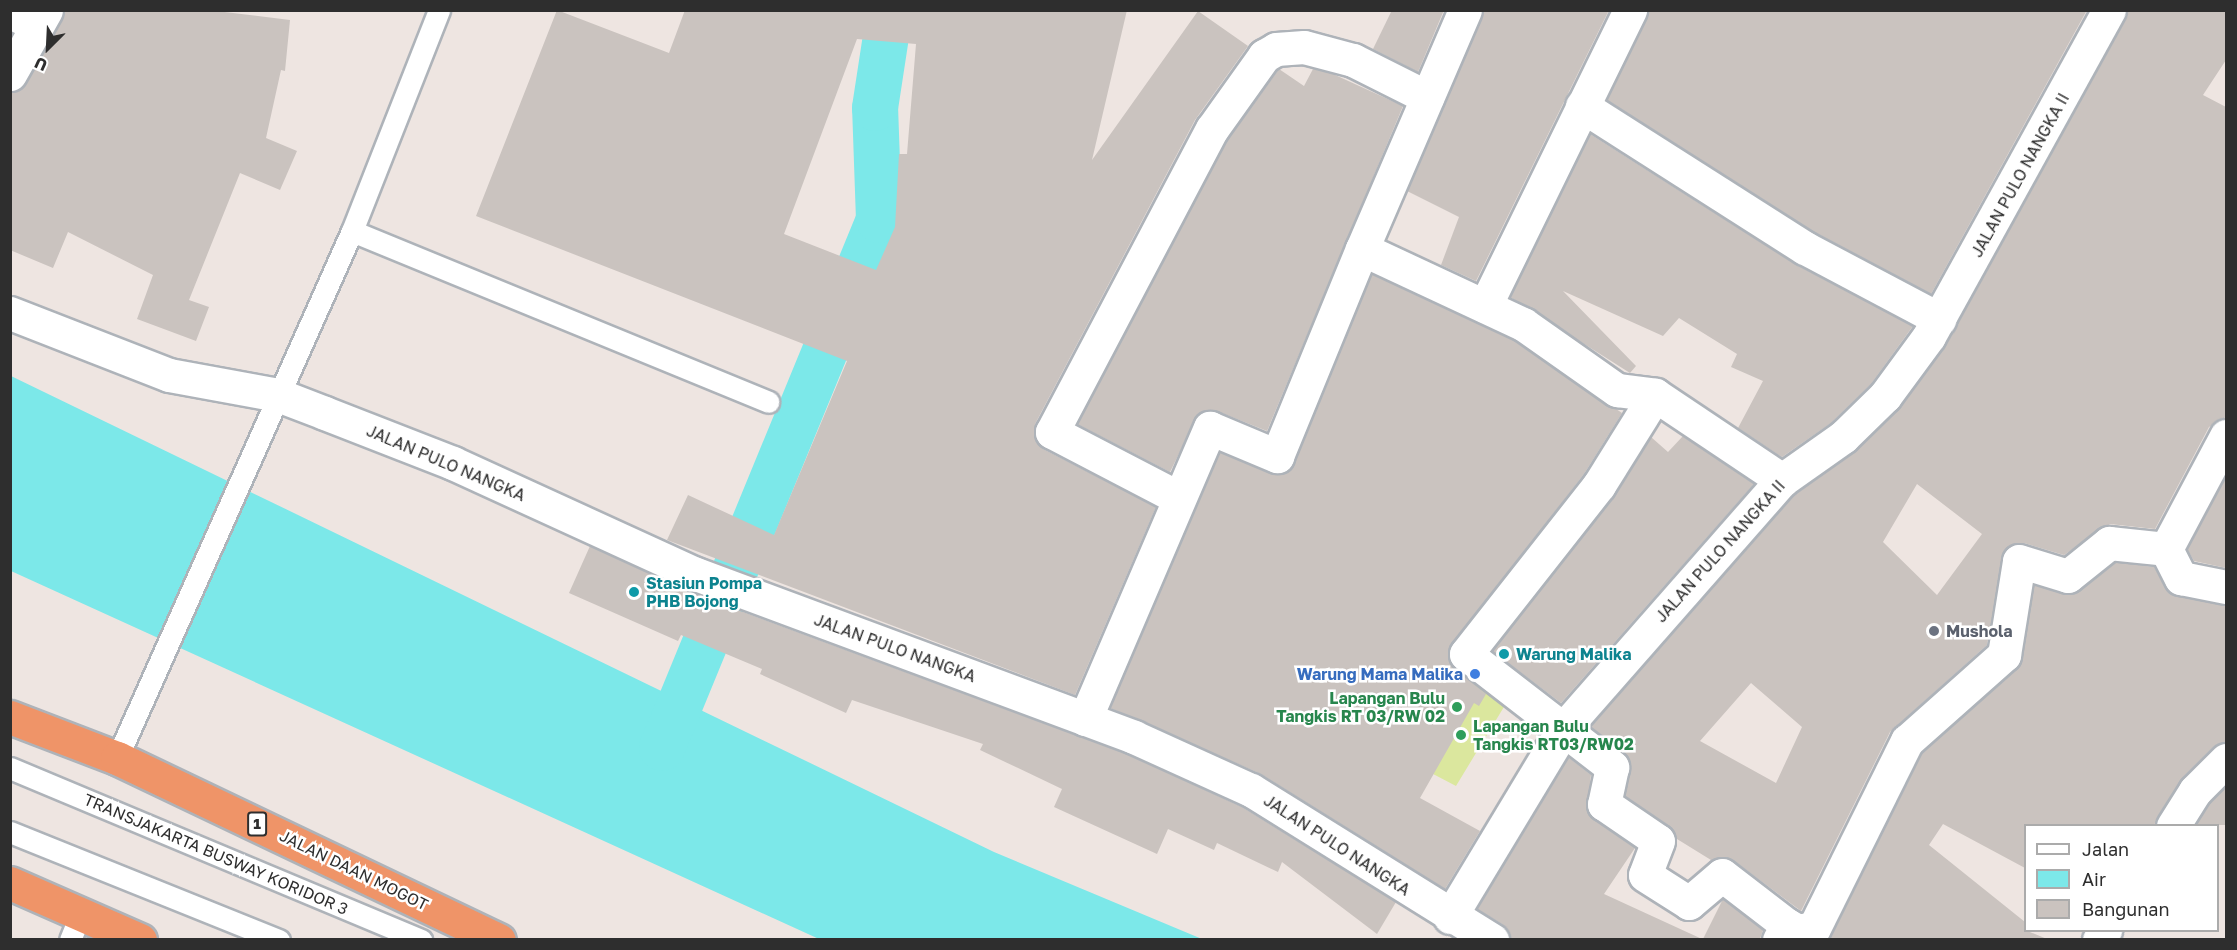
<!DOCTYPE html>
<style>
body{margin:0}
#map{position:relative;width:2237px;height:950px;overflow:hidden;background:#eee5e1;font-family:"Golos Text",sans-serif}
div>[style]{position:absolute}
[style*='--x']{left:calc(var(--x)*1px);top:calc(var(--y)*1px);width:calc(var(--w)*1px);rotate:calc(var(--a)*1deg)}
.pitch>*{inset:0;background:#dbe79e}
.water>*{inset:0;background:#7ce8e9}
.canal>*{height:46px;margin:-23px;padding:0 23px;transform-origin:23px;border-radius:23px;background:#7ce8e9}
.building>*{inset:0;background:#cac3bf}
.roads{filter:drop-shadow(2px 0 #aeb3b9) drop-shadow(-2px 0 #aeb3b9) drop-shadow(0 2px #aeb3b9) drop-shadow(0 -2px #aeb3b9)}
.service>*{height:21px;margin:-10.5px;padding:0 10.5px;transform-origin:10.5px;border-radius:10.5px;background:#fff}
.minor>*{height:33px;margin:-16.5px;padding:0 16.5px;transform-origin:16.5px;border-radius:16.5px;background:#fff}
.trunk>*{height:33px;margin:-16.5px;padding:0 16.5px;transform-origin:16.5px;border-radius:16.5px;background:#ef9468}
.dots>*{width:16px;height:16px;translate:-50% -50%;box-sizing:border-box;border:3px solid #fff;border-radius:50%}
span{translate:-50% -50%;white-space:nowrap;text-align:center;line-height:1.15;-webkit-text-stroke:5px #fff;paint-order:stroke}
.shield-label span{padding:2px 4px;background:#fff;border:2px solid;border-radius:4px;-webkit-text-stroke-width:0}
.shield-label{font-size:15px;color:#2e2e2e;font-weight:700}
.street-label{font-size:16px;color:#2e2e2e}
.culture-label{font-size:16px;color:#0d838f;font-weight:700}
.left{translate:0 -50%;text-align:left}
.worship-label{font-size:16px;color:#5b616d;font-weight:700}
.shop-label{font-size:16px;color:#366cbe;font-weight:700}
.right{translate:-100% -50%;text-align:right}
.leisure-label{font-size:16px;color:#27864d;font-weight:700}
.frame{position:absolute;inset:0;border:12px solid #2e2e2e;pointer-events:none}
.legend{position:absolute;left:2024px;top:824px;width:195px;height:108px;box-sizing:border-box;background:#fff;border:2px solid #ababab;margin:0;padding:8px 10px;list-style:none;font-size:18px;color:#2e2e2e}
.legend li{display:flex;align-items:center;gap:12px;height:30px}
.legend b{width:30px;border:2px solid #ababab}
.north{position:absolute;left:18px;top:18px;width:60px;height:60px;-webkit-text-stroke:4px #fff;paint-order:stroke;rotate:204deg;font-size:16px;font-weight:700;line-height:24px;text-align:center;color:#2e2e2e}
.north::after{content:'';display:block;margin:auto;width:21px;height:27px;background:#2e2e2e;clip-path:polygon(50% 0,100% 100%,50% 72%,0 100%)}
</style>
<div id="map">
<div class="pitch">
<i style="clip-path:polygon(1475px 674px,1513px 692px,1456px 786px,1414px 764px,1457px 707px)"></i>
</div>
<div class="water">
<i style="clip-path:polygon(11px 376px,994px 852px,1202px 939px,819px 939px,11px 571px)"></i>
</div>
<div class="canal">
<i style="--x:662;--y:748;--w:571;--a:-67.66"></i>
<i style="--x:879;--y:220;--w:112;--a:-92"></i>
<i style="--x:875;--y:108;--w:99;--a:-81.3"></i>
</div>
<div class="building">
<i style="clip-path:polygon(65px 10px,208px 10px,290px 20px,285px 71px,281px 70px,266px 138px,297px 151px,280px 190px,240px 173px,189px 300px,209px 307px,196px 341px,137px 319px,153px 275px,68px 232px,53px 268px,10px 250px,10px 93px,26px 83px)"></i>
<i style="clip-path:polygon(evenodd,557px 10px,669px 53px,685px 10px,1127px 10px,1092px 160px,1198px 11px,1248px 46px,1195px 120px,1035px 424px,1036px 442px,1043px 449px,1156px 507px,1075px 695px,667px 540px,688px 495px,774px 535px,847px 361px,476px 216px,557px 10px,857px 39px,916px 44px,907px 154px,899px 154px,895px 227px,876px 270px,784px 234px,857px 39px)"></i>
<i style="clip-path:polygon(1392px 10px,1444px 10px,1418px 72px,1373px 49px)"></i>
<i style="clip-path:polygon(1483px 10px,1609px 10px,1476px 281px,1441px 265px,1459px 217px,1407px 191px)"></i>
<i style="clip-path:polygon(1648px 10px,2087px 10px,1931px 294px,1814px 232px,1607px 100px)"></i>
<i style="clip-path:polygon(evenodd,2128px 10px,2226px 10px,2226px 60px,2203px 95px,2226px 107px,2226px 417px,2209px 427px,2155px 529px,2110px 524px,2064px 555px,2024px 543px,2005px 549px,1987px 645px,1890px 732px,1801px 911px,1733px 860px,1711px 860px,1677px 839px,1669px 826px,1625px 796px,1629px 760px,1590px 726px,1795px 494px,1854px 452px,1900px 407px,1955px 328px,2128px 10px,1917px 484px,1982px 534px,1937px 595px,1883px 542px,1917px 484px,2128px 10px,1751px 683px,1802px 727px,1776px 783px,1700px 741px,1751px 683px)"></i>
<i style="clip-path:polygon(1279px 69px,1304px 86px,1313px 69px,1333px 74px,1403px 106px,1267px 431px,1217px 411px,1199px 413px,1170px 472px,1077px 424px,1228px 139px)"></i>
<i style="clip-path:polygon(1590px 134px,1795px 264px,1913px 326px,1871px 384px,1831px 423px,1782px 457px,1738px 428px,1763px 381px,1731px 367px,1737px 354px,1679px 318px,1663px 336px,1563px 291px,1636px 366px,1630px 373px,1510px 297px)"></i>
<i style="clip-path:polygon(1372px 274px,1514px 340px,1622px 413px,1584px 474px,1448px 651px,1454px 668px,1486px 694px,1479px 706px,1474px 703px,1420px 798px,1480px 831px,1445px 889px,1261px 774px,1110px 708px,1220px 452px,1270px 473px,1289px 470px)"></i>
<i style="clip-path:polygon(1683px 436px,1754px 484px,1561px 703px,1492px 651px,1614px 496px,1651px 437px,1668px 452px)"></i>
<i style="clip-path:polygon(2226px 475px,2226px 568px,2194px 561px,2187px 549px)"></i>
<i style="clip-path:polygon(590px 546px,689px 592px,1127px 754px,1242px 807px,1396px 902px,1377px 934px,1282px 862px,1278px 872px,1217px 843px,1214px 850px,1168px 829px,1157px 854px,1054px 807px,1062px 789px,980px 750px,983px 744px,852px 700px,846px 713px,760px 674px,762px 669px,681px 635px,678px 641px,569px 593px)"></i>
<i style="clip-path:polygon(2115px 562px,2154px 567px,2170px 593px,2226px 605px,2226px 742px,2213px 747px,2182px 778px,2154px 825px,2025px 825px,2025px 868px,1943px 824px,1929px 845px,2025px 922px,2025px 930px,2047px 939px,1829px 939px,1922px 753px,2017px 668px,2034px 585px,2072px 594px)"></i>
<i style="clip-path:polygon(1568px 757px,1591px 775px,1587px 812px,1635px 848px,1604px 894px,1702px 939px,1511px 939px,1502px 924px,1477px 909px)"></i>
<i style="clip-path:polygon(2226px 786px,2226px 825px,2195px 825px,2210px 803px)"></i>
<i style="clip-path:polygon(1723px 899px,1763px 930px,1760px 939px,1703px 939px)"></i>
</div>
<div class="roads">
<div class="service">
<i style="--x:352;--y:231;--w:450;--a:22.3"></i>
<i style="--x:117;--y:758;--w:577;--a:-65.97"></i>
<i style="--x:352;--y:231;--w:238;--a:-68.5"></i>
<i style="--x:10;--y:768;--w:446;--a:22.7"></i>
<i style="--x:10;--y:832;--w:290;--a:21.9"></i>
<i style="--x:70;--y:940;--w:29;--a:-68"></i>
</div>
<div class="minor">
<i style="--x:10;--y:12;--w:30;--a:26"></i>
<i style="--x:10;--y:74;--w:73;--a:-60.6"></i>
<i style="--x:1582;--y:106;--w:264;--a:32.5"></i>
<i style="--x:1805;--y:248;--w:152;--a:27.9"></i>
<i style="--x:1362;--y:249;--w:260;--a:-66.7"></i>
<i style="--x:1485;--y:306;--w:330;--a:-63.9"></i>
<i style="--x:10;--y:313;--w:171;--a:21.3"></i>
<i style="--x:169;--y:375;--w:111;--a:10.4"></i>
<i style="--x:278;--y:395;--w:50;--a:21"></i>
<i style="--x:325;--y:413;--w:137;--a:21.3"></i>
<i style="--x:453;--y:463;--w:267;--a:24.6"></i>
<i style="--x:696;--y:574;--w:467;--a:20.4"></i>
<i style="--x:1134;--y:737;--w:128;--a:24.4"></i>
<i style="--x:1251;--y:790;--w:284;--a:31.9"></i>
<i style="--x:1655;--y:395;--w:106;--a:121.9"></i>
<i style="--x:1599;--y:485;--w:215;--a:128.2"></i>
<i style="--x:1466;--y:654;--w:185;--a:37.7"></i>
<i style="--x:1612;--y:767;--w:38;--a:102"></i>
<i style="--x:1604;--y:804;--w:65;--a:34.4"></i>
<i style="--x:1658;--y:841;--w:36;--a:111"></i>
<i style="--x:1645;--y:875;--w:52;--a:32.5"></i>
<i style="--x:1689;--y:903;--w:43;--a:-40.3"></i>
<i style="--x:1722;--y:875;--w:82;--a:37.6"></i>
<i style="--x:1787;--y:925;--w:17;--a:118"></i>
<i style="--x:1177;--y:497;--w:141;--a:-152.5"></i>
<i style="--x:1052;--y:432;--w:343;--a:-62.2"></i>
<i style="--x:1212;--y:129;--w:90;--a:-54.5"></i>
<i style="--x:1264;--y:56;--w:14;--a:-30"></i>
<i style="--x:1276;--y:49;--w:28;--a:-4"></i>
<i style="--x:1304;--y:47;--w:51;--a:14.9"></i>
<i style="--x:1353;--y:60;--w:83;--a:26.6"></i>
<i style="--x:2166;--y:549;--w:128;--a:-62"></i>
<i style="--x:1085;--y:719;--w:317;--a:-66.8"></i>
<i style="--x:1210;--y:428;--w:73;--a:22.7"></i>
<i style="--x:1277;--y:456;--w:224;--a:-67.7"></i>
<i style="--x:1362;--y:249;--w:178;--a:25"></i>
<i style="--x:1523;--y:324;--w:115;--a:35.1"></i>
<i style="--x:1617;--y:390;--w:38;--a:7"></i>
<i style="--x:1655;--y:395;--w:153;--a:33.8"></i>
<i style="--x:2173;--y:826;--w:41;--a:-57.8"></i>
<i style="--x:2195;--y:791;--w:44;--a:-45"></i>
<i style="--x:1450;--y:917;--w:221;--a:-58.9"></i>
<i style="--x:1564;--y:728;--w:330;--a:-48.7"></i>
<i style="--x:1782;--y:480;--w:75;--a:-35.2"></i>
<i style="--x:1843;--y:437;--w:59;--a:-44.3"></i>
<i style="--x:1885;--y:396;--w:74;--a:-53.7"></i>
<i style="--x:1929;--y:336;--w:372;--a:-61.1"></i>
<i style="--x:1787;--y:925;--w:13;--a:29"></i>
<i style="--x:1798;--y:931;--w:16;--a:-11"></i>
<i style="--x:1814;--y:928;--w:209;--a:-63.6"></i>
<i style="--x:1907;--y:741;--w:130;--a:-41.6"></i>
<i style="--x:2004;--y:655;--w:95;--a:-80.9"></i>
<i style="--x:2019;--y:561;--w:51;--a:17"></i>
<i style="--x:2068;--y:576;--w:53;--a:-38.8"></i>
<i style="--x:2109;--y:543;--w:57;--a:6"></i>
<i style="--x:2166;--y:549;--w:33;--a:63"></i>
<i style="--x:2181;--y:578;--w:46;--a:11.3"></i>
<i style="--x:2099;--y:940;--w:12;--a:-59"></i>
</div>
<div class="trunk">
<i style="--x:10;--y:717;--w:115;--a:21"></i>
<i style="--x:117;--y:758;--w:423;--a:25.5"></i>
<i style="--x:10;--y:883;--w:142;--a:23.7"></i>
</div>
</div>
<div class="dots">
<i style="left:634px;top:592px;background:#0f9aa8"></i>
<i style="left:1934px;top:631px;background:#6b7280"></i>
<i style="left:1504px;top:654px;background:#0f9aa8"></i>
<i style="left:1475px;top:674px;background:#3f7fe0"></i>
<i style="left:1457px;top:707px;background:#2e9e5b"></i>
<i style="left:1461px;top:735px;background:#2e9e5b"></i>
</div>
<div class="shield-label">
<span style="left:257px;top:824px">1</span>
</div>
<div class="street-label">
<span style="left:2020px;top:175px;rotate:-61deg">JALAN PULO NANGKA II</span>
<span style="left:446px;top:463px;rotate:23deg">JALAN PULO NANGKA</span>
<span style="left:1720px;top:551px;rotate:-48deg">JALAN PULO NANGKA II</span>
<span style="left:895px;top:648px;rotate:20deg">JALAN PULO NANGKA</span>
<span style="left:1337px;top:845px;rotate:33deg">JALAN PULO NANGKA</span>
<span style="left:216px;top:854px;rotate:23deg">TRANSJAKARTA BUSWAY KORIDOR 3</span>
<span style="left:354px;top:870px;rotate:26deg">JALAN DAAN MOGOT</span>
</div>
<div class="culture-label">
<span class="left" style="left:646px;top:592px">Stasiun Pompa<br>PHB Bojong</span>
<span class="left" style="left:1516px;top:654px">Warung Malika</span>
</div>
<div class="worship-label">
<span class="left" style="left:1946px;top:631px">Mushola</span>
</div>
<div class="shop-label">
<span class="right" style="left:1463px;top:674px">Warung Mama Malika</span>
</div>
<div class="leisure-label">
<span class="right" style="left:1445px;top:707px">Lapangan Bulu<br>Tangkis RT 03/RW 02</span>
<span class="left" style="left:1473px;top:735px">Lapangan Bulu<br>Tangkis RT03/RW02</span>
</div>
<div class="frame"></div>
<ul class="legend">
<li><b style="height:8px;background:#fff"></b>Jalan</li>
<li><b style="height:16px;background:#7ce8e9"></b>Air</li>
<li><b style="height:16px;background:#cac3bf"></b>Bangunan</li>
</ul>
<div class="north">U</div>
</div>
